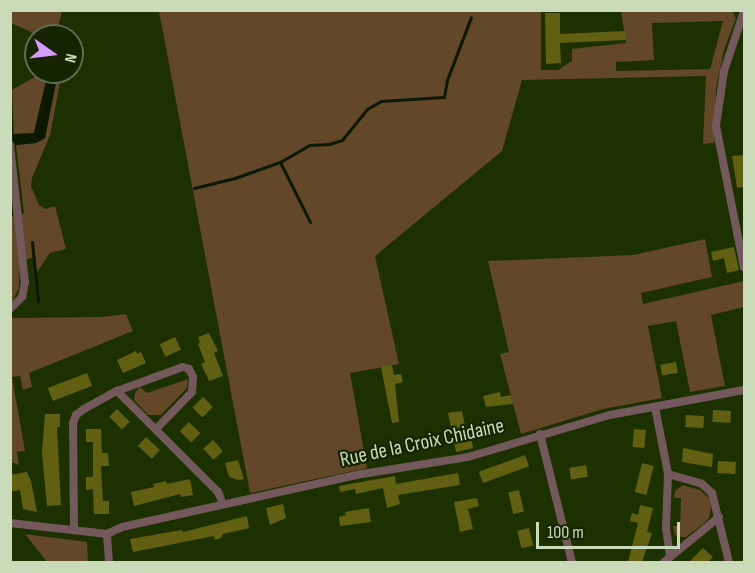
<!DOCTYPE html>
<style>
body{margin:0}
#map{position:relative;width:755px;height:573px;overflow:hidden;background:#1d3000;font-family:"Sofia Sans Condensed",sans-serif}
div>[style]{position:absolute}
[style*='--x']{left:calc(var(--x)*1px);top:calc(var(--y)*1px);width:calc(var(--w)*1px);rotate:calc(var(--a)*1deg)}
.green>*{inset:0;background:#624728}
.water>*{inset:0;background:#0d1801}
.stream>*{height:3px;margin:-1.5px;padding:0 1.5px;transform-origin:1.5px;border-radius:1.5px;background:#0d1801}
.building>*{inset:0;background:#616012;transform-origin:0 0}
.minor>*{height:8px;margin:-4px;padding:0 4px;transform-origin:4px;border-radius:4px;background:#73585c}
span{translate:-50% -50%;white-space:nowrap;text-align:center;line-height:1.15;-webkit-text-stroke:4.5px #162404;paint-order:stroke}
.street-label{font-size:21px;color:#cadbba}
.frame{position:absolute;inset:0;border:12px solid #cadbba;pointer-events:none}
.north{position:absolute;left:24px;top:24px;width:60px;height:60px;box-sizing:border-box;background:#162404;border:2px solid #5e6d4d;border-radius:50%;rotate:104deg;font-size:16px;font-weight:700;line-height:24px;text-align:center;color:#cadbba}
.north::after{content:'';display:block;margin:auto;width:21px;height:27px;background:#d39cfd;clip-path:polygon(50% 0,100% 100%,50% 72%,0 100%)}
.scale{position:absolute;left:536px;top:522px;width:144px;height:27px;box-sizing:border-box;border:3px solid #cadbba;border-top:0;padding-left:8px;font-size:18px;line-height:21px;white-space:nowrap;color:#cadbba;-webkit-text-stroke:4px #162404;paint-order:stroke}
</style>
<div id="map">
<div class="green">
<i style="clip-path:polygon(11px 11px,62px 11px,56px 36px,36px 36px,36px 72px,48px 72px,34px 133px,28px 135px,14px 134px,12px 90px,35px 77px,33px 33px,11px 23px)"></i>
<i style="clip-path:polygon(evenodd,159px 11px,541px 11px,541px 70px,558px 70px,572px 61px,572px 49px,626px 43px,621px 11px,732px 11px,736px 18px,724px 50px,716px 88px,714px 143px,703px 144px,706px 76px,522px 80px,502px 151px,375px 256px,399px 364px,350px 373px,367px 468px,250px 493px,159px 11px,723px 21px,710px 69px,616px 71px,616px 62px,654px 60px,652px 23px,723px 21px)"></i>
<i style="clip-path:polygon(58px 72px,62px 72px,50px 135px,32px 178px,31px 186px,39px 205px,45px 209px,55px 206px,66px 249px,50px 253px,37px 272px,35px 257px,20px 261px,19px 288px,11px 304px,11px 217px,24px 213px,16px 145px,36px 143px,45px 138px)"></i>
<i style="clip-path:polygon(705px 239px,712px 277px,641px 293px,643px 304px,744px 281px,744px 307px,711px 315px,725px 386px,690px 392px,676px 321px,648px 326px,662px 398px,603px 409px,521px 434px,500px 354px,509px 352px,488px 261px,633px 255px)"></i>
<i style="clip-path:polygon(126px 314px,133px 331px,29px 373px,32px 387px,23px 390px,20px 376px,12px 377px,25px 451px,17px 452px,19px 465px,11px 462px,11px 318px,102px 317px)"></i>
<i style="clip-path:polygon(188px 379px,187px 388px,161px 415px,148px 415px,134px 400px,135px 393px,140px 387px,147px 393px)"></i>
<i style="clip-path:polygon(683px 485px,700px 490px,709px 498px,711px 508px,709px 518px,703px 524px,686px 537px,679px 537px,675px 535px,673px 526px,680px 526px,681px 498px,674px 498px,675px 491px)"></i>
<i style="clip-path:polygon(25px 534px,87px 542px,88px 562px,47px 562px)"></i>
</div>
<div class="water">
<i style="clip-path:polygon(48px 72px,58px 72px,45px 138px,36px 143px,16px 145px,13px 142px,13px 134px,34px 133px)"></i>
</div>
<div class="stream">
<i style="--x:280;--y:162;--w:67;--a:63.4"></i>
<i style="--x:194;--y:188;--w:42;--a:-13.7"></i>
<i style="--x:235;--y:178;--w:48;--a:-19.6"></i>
<i style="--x:280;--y:162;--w:34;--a:-30"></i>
<i style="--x:310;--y:145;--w:19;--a:-3"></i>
<i style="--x:329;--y:144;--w:14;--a:-17"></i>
<i style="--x:342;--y:140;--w:40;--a:-51"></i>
<i style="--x:367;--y:109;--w:16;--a:-30"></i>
<i style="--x:381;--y:101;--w:63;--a:-3.6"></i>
<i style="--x:444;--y:97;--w:17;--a:-80"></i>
<i style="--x:447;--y:80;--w:67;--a:-69.1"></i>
<i style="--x:32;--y:242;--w:59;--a:84.2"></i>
</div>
<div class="building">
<i style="clip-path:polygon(545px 13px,560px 13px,560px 34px,625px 31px,626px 40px,560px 43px,561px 63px,546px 64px)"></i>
<i style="clip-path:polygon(744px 155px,744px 187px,737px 188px,732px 156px)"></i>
<i style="clip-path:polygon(734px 247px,739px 270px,727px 273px,724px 258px,713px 261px,711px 252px)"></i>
<i style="clip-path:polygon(209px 333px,218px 351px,214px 353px,223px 376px,209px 381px,201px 364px,205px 362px,198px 344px,200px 343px,198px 337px)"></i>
<i style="left:175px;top:337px;width:14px;height:17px;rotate:65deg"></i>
<i style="clip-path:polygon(136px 351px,137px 354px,141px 352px,146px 363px,123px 373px,117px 360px)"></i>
<i style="left:676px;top:362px;width:11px;height:16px;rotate:80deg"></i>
<i style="clip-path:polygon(392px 365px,394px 375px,401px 374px,403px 382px,395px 384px,399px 422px,392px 423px,381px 367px)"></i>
<i style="left:87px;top:373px;width:14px;height:42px;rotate:69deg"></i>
<i style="clip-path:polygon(500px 392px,501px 397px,511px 395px,513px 404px,486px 407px,483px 396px)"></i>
<i style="left:203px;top:397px;width:14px;height:15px;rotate:45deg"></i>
<i style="left:117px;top:409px;width:18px;height:11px;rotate:45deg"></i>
<i style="left:713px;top:410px;width:18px;height:12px;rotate:3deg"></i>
<i style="clip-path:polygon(462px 411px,467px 436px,471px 435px,473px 448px,456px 452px,448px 413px)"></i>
<i style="clip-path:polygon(45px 414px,60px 414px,60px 427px,57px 427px,61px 505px,47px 506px,42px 452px)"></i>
<i style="left:686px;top:415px;width:18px;height:12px;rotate:3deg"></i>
<i style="left:189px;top:422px;width:16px;height:13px;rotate:45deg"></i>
<i style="clip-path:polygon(86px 429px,101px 429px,102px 453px,108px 453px,109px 466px,101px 466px,103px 501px,109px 501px,109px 514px,94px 514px,93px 489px,86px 490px,86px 477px,93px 477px,93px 442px,86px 442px)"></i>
<i style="left:634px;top:429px;width:12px;height:18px;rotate:5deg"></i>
<i style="left:146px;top:437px;width:19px;height:12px;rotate:43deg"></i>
<i style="left:213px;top:440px;width:15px;height:13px;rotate:48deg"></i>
<i style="clip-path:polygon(683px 448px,713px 454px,712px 467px,682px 462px)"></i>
<i style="left:525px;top:455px;width:12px;height:49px;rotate:70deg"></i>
<i style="clip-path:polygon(238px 460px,244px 479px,238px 480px,229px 477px,225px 463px)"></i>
<i style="left:718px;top:461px;width:18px;height:12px;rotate:3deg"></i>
<i style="left:642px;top:463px;width:12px;height:30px;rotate:14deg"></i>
<i style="left:586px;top:465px;width:12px;height:17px;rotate:81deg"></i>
<i style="clip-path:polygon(27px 472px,31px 481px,37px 512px,23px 509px,20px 490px,10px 492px,10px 475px)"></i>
<i style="clip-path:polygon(458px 473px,460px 485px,398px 495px,400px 504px,387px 508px,383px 488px,356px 494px,355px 489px,340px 492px,339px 486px,395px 476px,396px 484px)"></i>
<i style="clip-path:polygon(190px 479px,193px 495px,181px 497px,180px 494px,134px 506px,131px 492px,154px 487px,153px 484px,166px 481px,167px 484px)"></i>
<i style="left:519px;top:490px;width:22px;height:11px;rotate:77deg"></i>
<i style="clip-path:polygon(477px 498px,479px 506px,468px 509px,473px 529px,460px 532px,454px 502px)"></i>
<i style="clip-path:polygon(283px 504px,286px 518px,270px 525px,266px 508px)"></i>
<i style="clip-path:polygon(640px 505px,653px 508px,647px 532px,652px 533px,642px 562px,628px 562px,638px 523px,630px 521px,632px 513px,638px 515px)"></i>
<i style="clip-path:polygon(369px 508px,371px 522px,340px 526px,339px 517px,346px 515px,345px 512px)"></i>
<i style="clip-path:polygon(247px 516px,249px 528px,223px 534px,221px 538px,215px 540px,214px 536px,133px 552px,130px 539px,182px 530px,183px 532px)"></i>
<i style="left:529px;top:528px;width:18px;height:12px;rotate:77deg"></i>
<i style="clip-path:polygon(703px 548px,713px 557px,708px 562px,689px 562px)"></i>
</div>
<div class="minor">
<i style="--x:744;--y:11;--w:63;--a:108.4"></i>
<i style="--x:724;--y:71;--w:56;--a:98.3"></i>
<i style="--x:716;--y:126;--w:144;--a:78.8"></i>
<i style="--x:10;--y:145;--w:138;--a:83.8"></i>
<i style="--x:25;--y:282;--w:15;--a:101"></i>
<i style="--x:22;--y:297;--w:17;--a:135"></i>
<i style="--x:117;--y:391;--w:70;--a:-20"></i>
<i style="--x:183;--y:367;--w:6;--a:18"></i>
<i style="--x:189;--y:369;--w:9;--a:63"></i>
<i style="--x:193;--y:377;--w:15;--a:94"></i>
<i style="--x:192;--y:392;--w:52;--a:134.2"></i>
<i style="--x:655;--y:407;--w:68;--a:79"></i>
<i style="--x:668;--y:474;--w:54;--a:92.1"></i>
<i style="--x:666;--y:528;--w:28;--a:82"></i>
<i style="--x:540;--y:434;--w:132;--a:76"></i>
<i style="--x:668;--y:474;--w:35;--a:16"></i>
<i style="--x:702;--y:484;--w:13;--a:42"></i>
<i style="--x:712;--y:493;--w:71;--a:76.2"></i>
<i style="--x:10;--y:523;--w:98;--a:6.5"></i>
<i style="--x:74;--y:529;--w:106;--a:-90.5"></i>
<i style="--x:73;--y:423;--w:9;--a:-69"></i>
<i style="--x:76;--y:415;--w:10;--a:-37"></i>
<i style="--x:84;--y:409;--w:38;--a:-29"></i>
<i style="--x:117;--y:391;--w:143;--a:45"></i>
<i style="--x:218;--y:492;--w:13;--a:67"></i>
<i style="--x:107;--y:534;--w:17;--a:-25"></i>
<i style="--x:122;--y:527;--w:246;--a:-12.5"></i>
<i style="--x:362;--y:474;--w:107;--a:-9.1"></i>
<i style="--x:468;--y:457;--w:148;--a:-16.5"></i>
<i style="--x:610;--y:415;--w:136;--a:-10.6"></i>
<i style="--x:107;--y:534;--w:28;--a:86"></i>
<i style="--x:664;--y:562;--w:71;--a:-39.3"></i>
</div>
<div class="street-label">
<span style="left:422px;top:443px;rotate:-12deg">Rue de la Croix Chidaine</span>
</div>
<div class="frame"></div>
<div class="north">N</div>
<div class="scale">100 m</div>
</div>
